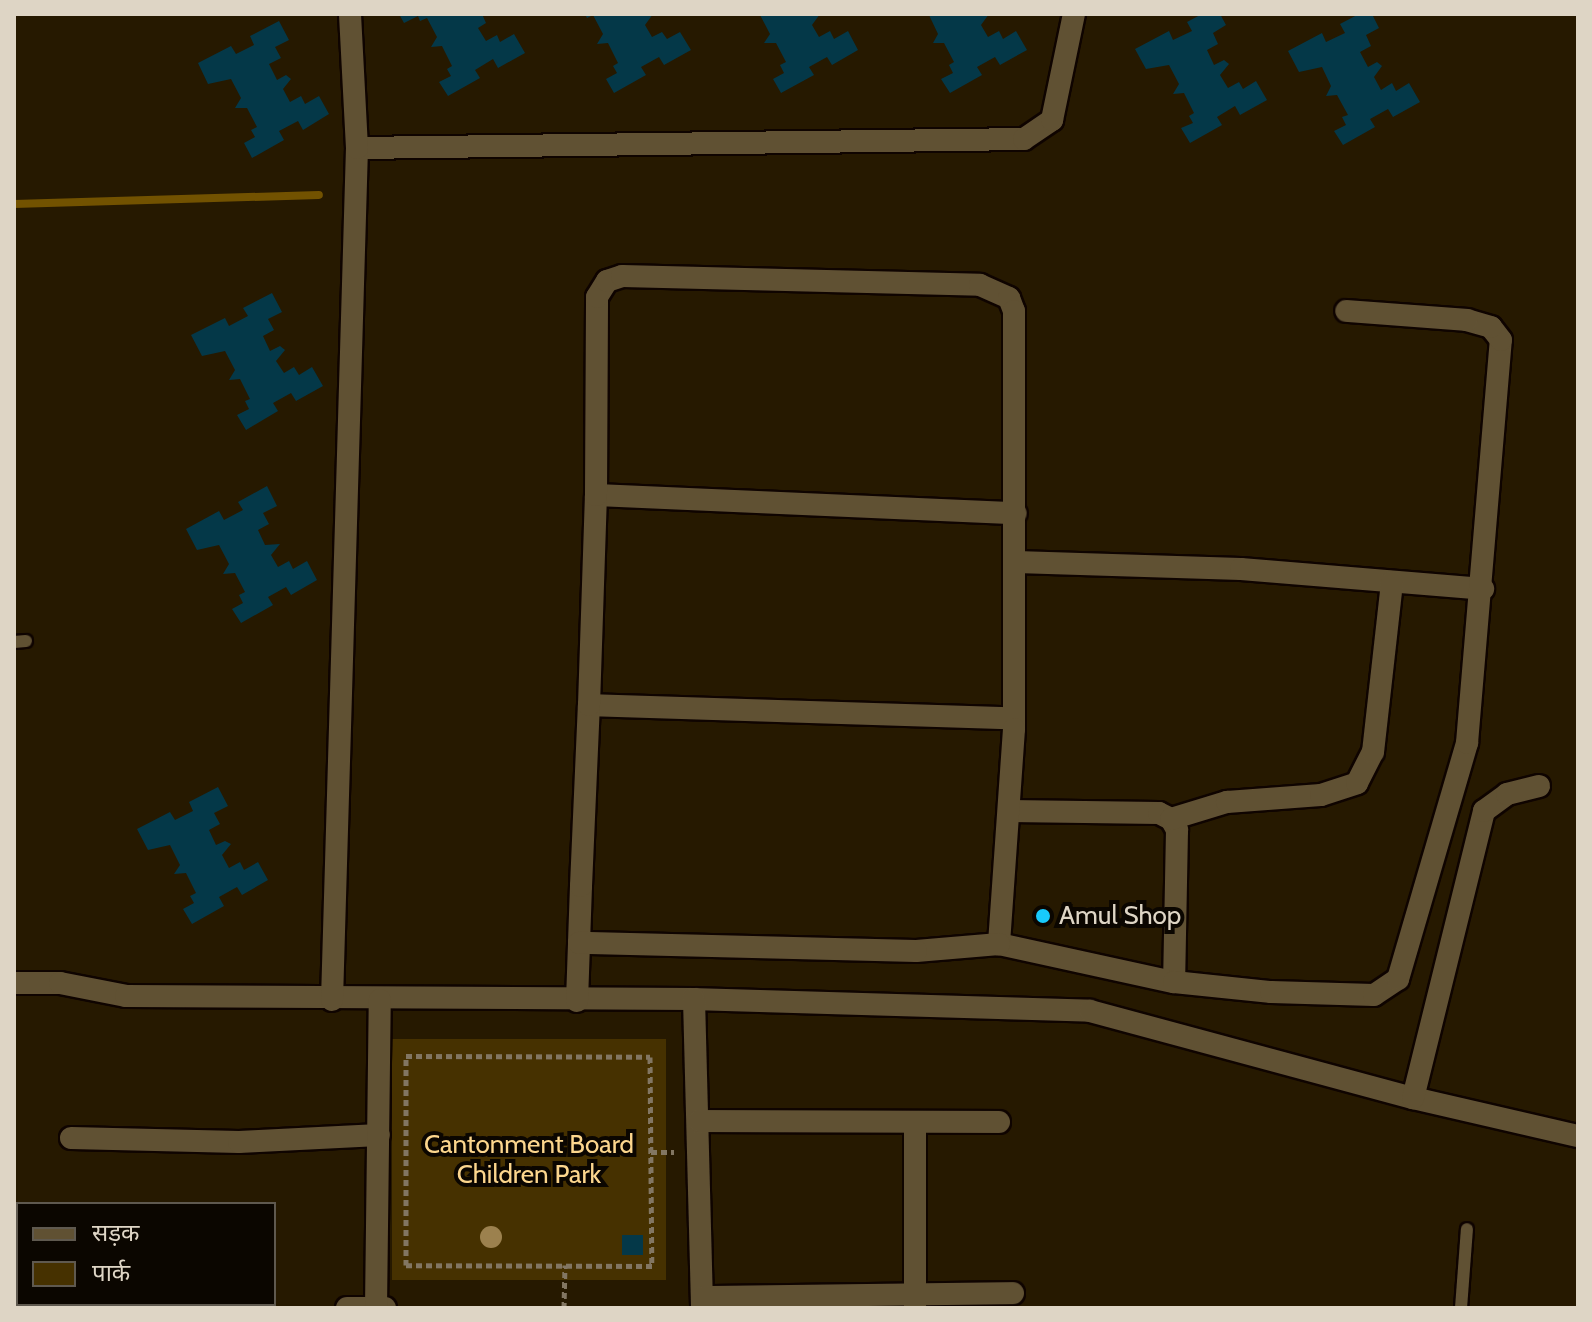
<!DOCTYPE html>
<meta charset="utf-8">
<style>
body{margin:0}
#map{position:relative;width:1592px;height:1322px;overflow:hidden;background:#261900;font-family:Cabin,"Noto Sans Devanagari",sans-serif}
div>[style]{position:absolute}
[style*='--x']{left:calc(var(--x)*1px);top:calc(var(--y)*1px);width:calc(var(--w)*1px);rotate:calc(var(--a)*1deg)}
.green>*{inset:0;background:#463100;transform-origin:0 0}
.stream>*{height:8px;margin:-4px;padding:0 4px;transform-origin:4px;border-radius:4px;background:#725200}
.building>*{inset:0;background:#043848;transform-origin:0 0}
.path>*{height:5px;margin-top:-2.5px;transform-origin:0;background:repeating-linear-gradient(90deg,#827662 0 6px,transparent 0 10px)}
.roads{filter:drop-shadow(2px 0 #0f0400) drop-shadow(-2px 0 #0f0400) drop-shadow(0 2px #0f0400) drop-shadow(0 -2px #0f0400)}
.service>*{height:12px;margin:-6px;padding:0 6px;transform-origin:6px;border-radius:6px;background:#605133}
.minor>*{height:22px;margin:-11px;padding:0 11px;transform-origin:11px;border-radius:11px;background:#605133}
.trees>*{width:22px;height:22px;margin:-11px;border-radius:50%;background:#9c814e}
.dots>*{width:22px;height:22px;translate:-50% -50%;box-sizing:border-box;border:4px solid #0b0600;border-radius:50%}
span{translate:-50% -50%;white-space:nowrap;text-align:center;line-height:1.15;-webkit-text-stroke:8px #0b0600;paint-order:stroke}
.poi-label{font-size:26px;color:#ded5c5}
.left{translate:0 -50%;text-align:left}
.park-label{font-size:26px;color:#fcd68d}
.frame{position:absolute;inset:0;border:16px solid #ded5c5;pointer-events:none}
.legend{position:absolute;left:16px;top:1202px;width:260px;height:104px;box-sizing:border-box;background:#0b0600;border:2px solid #5f594f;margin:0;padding:10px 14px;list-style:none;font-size:24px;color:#ded5c5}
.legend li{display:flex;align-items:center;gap:16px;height:40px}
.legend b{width:40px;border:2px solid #5f594f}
</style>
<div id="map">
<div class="green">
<i style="left:392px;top:1039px;width:274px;height:241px"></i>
</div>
<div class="stream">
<i style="--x:14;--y:204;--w:305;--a:-1.7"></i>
</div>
<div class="building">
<i style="clip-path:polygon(399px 14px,482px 14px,486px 23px,478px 28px,486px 41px,497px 35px,500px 42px,514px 34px,525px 53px,498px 68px,493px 59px,475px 70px,480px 78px,448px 96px,439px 82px,451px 76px,447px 69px,452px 66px,442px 46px,431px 47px,437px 37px,427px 18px,420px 21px,418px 16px,404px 23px)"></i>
<i style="clip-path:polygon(585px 14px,653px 14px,645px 25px,652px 37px,662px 32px,667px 39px,680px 32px,691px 50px,664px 65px,659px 57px,641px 67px,646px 75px,614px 93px,606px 79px,617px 73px,613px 66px,618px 63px,608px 43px,597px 44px,603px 34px,593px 15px,587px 18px)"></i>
<i style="clip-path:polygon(752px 14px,820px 14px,812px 25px,819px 37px,830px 31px,834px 39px,848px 31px,858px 50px,832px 65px,827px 57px,809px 67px,814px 75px,781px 93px,773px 79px,784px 73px,780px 65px,786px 62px,776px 43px,764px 43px,770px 34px,760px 15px)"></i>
<i style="clip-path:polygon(921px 14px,989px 14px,981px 25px,988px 37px,999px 31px,1003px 39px,1016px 31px,1027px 50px,1000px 65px,995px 57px,977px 67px,982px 75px,950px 93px,941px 79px,953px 73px,949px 65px,954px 62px,944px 43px,933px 43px,938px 34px,929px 15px)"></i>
<i style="clip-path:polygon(1202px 14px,1220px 14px,1226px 25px,1213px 33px,1218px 44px,1207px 50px,1214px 65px,1224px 60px,1229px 64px,1220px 75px,1228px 88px,1239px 82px,1243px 89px,1256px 81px,1267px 100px,1240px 115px,1235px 106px,1217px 117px,1222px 125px,1190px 143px,1181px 128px,1193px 123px,1189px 116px,1194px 113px,1184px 93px,1173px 94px,1179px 84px,1169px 65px,1146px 69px,1135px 49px,1169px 31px,1173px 40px,1192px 31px,1187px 22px)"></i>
<i style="clip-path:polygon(1359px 14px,1372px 14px,1379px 28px,1366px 35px,1371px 46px,1360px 52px,1368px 67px,1377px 62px,1382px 66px,1374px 77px,1381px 90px,1392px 83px,1396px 91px,1409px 83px,1420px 102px,1393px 117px,1388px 109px,1370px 119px,1375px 127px,1343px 145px,1334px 131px,1346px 125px,1342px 117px,1348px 115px,1337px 95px,1326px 96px,1331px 86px,1322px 67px,1299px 72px,1288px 51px,1322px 33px,1326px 42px,1345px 33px,1340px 24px)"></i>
<i style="clip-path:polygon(279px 21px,289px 40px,275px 47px,281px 58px,269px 64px,277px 80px,286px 75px,291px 79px,283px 89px,290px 102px,301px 96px,305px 104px,319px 96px,329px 114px,303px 130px,298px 121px,279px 131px,284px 140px,252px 158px,244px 143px,255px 137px,251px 130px,257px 127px,247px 108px,235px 108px,241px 98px,231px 79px,208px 84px,198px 63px,231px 46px,236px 54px,254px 45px,250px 36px)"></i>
<i style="clip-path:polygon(272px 293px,282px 312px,268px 319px,274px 330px,263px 336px,270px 351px,280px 346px,285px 350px,276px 361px,284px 373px,294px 367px,299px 375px,312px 367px,323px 386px,296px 401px,291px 393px,273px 403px,278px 411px,246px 430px,237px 415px,249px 409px,245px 401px,250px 399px,240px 379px,229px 380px,235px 370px,225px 351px,202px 356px,191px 335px,225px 318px,229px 326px,248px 316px,243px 308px)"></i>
<i style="clip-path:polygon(267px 486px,277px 506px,263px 513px,269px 524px,258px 530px,265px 545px,280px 544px,271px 555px,278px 567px,289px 561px,293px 569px,307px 561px,317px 580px,291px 595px,286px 587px,268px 597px,273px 605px,241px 623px,232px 609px,243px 603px,239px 595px,245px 592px,235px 573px,223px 574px,229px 564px,219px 545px,197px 550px,186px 529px,219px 511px,224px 520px,243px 510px,238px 502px)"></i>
<i style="clip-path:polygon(218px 787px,228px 806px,214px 813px,220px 824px,209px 830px,216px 845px,225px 841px,231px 844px,222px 855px,229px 868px,240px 862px,244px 870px,258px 862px,268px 880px,242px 895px,237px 887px,219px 897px,224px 906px,192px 924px,183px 909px,194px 903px,190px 896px,196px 893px,186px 873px,174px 874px,180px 865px,170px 845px,148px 850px,137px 829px,170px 812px,175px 820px,193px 811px,189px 802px)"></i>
<i style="left:643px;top:1235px;width:20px;height:21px;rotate:90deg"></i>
</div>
<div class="path">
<i style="--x:406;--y:1056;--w:244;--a:0.2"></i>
<i style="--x:650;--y:1057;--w:209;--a:89.5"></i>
<i style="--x:652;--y:1266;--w:246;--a:-179.8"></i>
<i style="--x:406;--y:1265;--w:209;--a:-90"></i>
<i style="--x:651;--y:1152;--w:23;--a:0"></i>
<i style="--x:564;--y:1308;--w:43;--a:-88.7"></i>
</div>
<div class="roads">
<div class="service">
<i style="--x:14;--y:642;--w:12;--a:-5"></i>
<i style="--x:1461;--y:1308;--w:79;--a:-85.7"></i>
</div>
<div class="minor">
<i style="--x:357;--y:148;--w:667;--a:-0.77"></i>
<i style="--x:1024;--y:139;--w:34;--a:-34"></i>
<i style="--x:1052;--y:120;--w:108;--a:-78.3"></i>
<i style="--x:596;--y:495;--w:420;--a:2.5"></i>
<i style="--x:1016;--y:562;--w:225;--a:1.8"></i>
<i style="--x:1241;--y:569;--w:243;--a:4.7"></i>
<i style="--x:589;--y:705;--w:425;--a:1.8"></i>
<i style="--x:1009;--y:811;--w:150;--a:0.8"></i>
<i style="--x:1159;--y:813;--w:13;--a:27"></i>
<i style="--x:1171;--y:819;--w:13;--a:61"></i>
<i style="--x:1177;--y:830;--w:152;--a:91.1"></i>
<i style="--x:1171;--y:819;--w:59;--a:-16.9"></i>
<i style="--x:1227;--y:802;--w:94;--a:-4.3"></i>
<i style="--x:1321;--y:795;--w:38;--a:-18"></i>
<i style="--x:1357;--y:783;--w:35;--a:-63"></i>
<i style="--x:1373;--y:752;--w:171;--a:-83.6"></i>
<i style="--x:999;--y:944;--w:179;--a:12.3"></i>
<i style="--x:1174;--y:982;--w:98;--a:5.9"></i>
<i style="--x:1271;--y:992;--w:103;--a:1.7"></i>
<i style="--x:1374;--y:995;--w:29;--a:-34"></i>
<i style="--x:1398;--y:979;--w:246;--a:-73.7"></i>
<i style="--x:1467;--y:743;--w:404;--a:-85.2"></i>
<i style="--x:1501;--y:340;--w:16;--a:-128"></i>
<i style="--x:1491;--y:327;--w:25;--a:-164"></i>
<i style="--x:1467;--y:320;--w:121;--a:-175.7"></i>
<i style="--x:14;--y:983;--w:46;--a:0"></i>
<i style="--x:60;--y:983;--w:67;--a:11.1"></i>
<i style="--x:126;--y:996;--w:568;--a:0.3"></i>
<i style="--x:694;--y:999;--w:396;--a:1.7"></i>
<i style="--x:1090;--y:1011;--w:335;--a:15.1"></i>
<i style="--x:1413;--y:1098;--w:169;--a:13"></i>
<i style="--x:694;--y:999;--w:309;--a:88.5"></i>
<i style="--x:332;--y:1000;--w:852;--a:-88.32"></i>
<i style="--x:357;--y:148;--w:134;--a:-93"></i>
<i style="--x:577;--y:1001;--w:58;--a:-88"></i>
<i style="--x:579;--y:943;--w:57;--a:-88"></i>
<i style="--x:581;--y:886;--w:181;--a:-87.5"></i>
<i style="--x:589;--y:705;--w:210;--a:-88.1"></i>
<i style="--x:596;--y:495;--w:198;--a:-89.7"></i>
<i style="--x:597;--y:297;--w:19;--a:-58"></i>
<i style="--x:607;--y:281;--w:16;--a:-18"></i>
<i style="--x:622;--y:276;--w:358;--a:1.4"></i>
<i style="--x:980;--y:285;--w:32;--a:24"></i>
<i style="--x:1009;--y:298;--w:14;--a:69"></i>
<i style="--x:1014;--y:311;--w:418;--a:90"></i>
<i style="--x:1014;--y:729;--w:216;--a:94"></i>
<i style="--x:999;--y:944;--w:83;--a:175.2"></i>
<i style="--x:916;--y:951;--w:337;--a:-178.6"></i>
<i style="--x:1413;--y:1098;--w:296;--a:-76.1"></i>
<i style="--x:1484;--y:811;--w:29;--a:-36"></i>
<i style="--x:1507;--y:794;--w:33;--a:-14"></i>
<i style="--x:699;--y:1121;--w:300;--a:0.2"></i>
<i style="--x:71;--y:1138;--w:168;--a:1.4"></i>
<i style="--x:239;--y:1142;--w:140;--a:-2.9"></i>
<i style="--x:703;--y:1297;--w:310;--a:-0.7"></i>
<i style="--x:347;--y:1308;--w:38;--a:0"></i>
<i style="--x:376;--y:1308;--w:308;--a:-89.3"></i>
<i style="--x:915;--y:1308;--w:186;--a:-90"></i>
</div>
</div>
<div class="trees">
<i style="left:491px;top:1237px"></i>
</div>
<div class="dots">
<i style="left:1043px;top:916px;background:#18cafc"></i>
</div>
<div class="poi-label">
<span class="left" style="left:1059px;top:916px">Amul Shop</span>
</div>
<div class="park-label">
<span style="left:529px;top:1160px">Cantonment Board<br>Children Park</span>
</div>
<div class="frame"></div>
<ul class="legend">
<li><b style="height:10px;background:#605133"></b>सड़क</li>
<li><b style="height:22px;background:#463100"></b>पार्क</li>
</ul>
</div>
